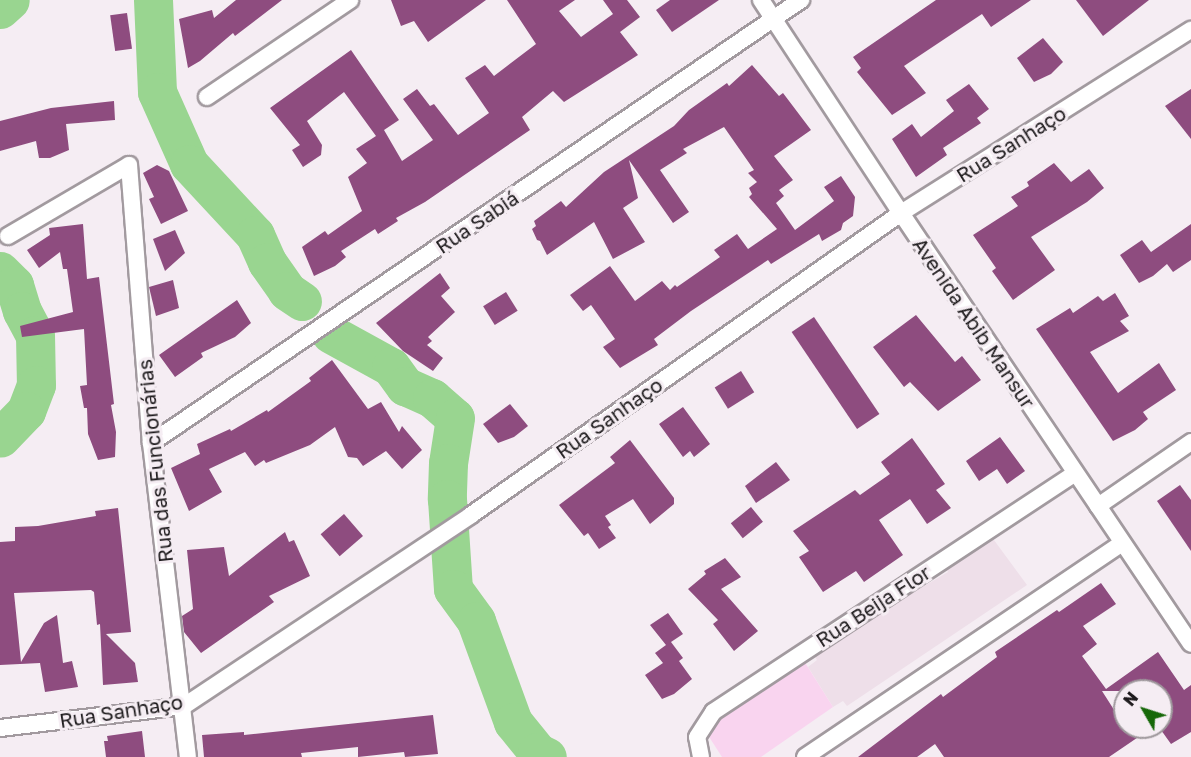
<!DOCTYPE html>
<meta charset="utf-8">
<style>
body{margin:0}
#map{position:relative;width:1191px;height:757px;overflow:hidden;background:#f5edf3;font-family:"Golos Text",sans-serif}
div>[style]{position:absolute}
[style*='--x']{left:calc(var(--x)*1px);top:calc(var(--y)*1px);width:calc(var(--w)*1px);rotate:calc(var(--a)*1deg)}
.built>*{inset:0;background:#eedfe9}
.green>*{inset:0;background:#f9d4ef}
.river>*{height:39px;margin:-19.5px;padding:0 19.5px;transform-origin:19.5px;border-radius:19.5px;background:#99d590}
.building>*{inset:0;background:#8e4c7f;transform-origin:0 0}
.roads{filter:drop-shadow(2px 0 #a29a9f) drop-shadow(-2px 0 #a29a9f) drop-shadow(0 2px #a29a9f) drop-shadow(0 -2px #a29a9f)}
.minor>*{height:16px;margin:-8px;padding:0 8px;transform-origin:8px;border-radius:8px;background:#fff}
span{translate:-50% -50%;white-space:nowrap;text-align:center;line-height:1.15;-webkit-text-stroke:6px #f5edf3;paint-order:stroke}
.street-label{font-size:20px;color:#1d1a1c}
.north{position:absolute;left:1113px;top:679px;width:60px;height:60px;box-sizing:border-box;background:#f5edf3;border:2px solid #9f999d;border-radius:50%;rotate:309deg;font-size:16px;font-weight:700;line-height:24px;text-align:center;color:#1d1a1c}
.north::after{content:'';display:block;margin:auto;width:21px;height:27px;background:#166809;clip-path:polygon(50% 0,100% 100%,50% 72%,0 100%)}
</style>
<div id="map">
<div class="built">
<i style="clip-path:polygon(991px 536px,1027px 585px,847px 706px,843px 701px,833px 707px,808px 667px,817px 660px,814px 655px,920px 583px,926px 585px,948px 572px,945px 565px)"></i>
</div>
<div class="green">
<i style="clip-path:polygon(804px 661px,833px 707px,761px 757px,722px 757px,704px 729px)"></i>
</div>
<div class="river">
<i style="--x:153;--y:0;--w:92;--a:87.5"></i>
<i style="--x:157;--y:92;--w:79;--a:66"></i>
<i style="--x:189;--y:164;--w:97;--a:47.1"></i>
<i style="--x:255;--y:235;--w:30;--a:66"></i>
<i style="--x:267;--y:262;--w:35;--a:55"></i>
<i style="--x:287;--y:291;--w:18;--a:34"></i>
<i style="--x:0;--y:9;--w:13;--a:-42"></i>
<i style="--x:0;--y:271;--w:20;--a:45"></i>
<i style="--x:14;--y:285;--w:27;--a:73"></i>
<i style="--x:22;--y:311;--w:27;--a:62"></i>
<i style="--x:35;--y:335;--w:50;--a:88.9"></i>
<i style="--x:36;--y:385;--w:28;--a:111"></i>
<i style="--x:26;--y:411;--w:37;--a:134"></i>
<i style="--x:331;--y:334;--w:68;--a:28.8"></i>
<i style="--x:391;--y:367;--w:24;--a:54"></i>
<i style="--x:405;--y:386;--w:30;--a:24"></i>
<i style="--x:432;--y:398;--w:30;--a:41"></i>
<i style="--x:455;--y:418;--w:46;--a:98.8"></i>
<i style="--x:448;--y:463;--w:36;--a:92"></i>
<i style="--x:447;--y:499;--w:90;--a:86.2"></i>
<i style="--x:453;--y:589;--w:39;--a:54"></i>
<i style="--x:476;--y:621;--w:108;--a:69.9"></i>
<i style="--x:513;--y:722;--w:38;--a:51"></i>
<i style="--x:537;--y:752;--w:11;--a:27"></i>
</div>
<div class="building">
<i style="clip-path:polygon(236px 0,282px 0,235px 36px,233px 33px,200px 61px,188px 68px,179px 19px,212px 10px,214px 18px)"></i>
<i style="clip-path:polygon(391px 0,486px 0,428px 42px,414px 21px,401px 26px)"></i>
<i style="clip-path:polygon(507px 0,575px 0,559px 11px,581px 37px,613px 14px,603px 0,627px 0,640px 17px,620px 32px,638px 55px,564px 102px,553px 91px,522px 117px,530px 130px,425px 202px,396px 218px,398px 221px,378px 234px,375px 229px,341px 251px,346px 257px,335px 266px,314px 276px,302px 247px,325px 231px,328px 235px,362px 211px,348px 177px,367px 163px,356px 149px,376px 136px,344px 92px,307px 121px,322px 145px,321px 155px,303px 167px,292px 150px,300px 145px,270px 108px,351px 50px,399px 120px,384px 130px,402px 161px,433px 140px,403px 99px,417px 89px,430px 106px,434px 104px,458px 135px,489px 113px,465px 78px,485px 65px,494px 76px,536px 44px)"></i>
<i style="clip-path:polygon(670px 0,719px 0,672px 32px,656px 10px)"></i>
<i style="clip-path:polygon(936px 0,1031px 0,991px 27px,982px 14px,904px 66px,926px 93px,892px 115px,857px 72px,861px 68px,853px 57px)"></i>
<i style="clip-path:polygon(1076px 0,1149px 0,1103px 36px)"></i>
<i style="left:127px;top:13px;width:36px;height:17px;rotate:82deg"></i>
<i style="clip-path:polygon(1043px 38px,1063px 62px,1051px 74px,1034px 82px,1017px 58px)"></i>
<i style="clip-path:polygon(752px 65px,779px 96px,783px 93px,811px 130px,774px 156px,793px 180px,779px 190px,784px 196px,776px 203px,795px 230px,834px 201px,824px 187px,841px 176px,855px 197px,853px 216px,843px 223px,841px 230px,822px 241px,819px 234px,771px 264px,768px 260px,691px 311px,654px 339px,658px 345px,620px 368px,603px 347px,615px 339px,591px 305px,583px 311px,570px 295px,610px 266px,635px 301px,662px 281px,670px 290px,675px 285px,677px 287px,720px 257px,714px 250px,737px 234px,748px 249px,777px 229px,749px 197px,752px 194px,749px 188px,757px 182px,748px 173px,754px 170px,724px 127px,683px 149px,687px 153px,660px 170px,689px 212px,673px 223px,629px 160px,638px 198px,623px 208px,645px 242px,613px 259px,594px 222px,547px 255px,540px 241px,537px 240px,532px 229px,536px 226px,534px 221px,561px 201px,566px 207px,604px 172px,674px 126px,689px 110px,727px 83px,729px 86px)"></i>
<i style="clip-path:polygon(969px 84px,989px 109px,977px 118px,981px 123px,943px 148px,947px 155px,916px 177px,892px 139px,912px 124px,921px 137px,954px 111px,946px 100px)"></i>
<i style="clip-path:polygon(1191px 89px,1191px 139px,1165px 106px)"></i>
<i style="clip-path:polygon(114px 101px,115px 120px,66px 124px,69px 150px,50px 158px,39px 158px,36px 141px,0 151px,0 121px,51px 108px)"></i>
<i style="clip-path:polygon(1054px 163px,1071px 182px,1089px 169px,1104px 188px,1087px 202px,1031px 237px,1055px 270px,1013px 300px,992px 271px,996px 268px,973px 235px,1018px 206px,1011px 197px,1029px 186px,1027px 182px)"></i>
<i style="clip-path:polygon(157px 165px,169px 171px,188px 211px,161px 224px,149px 199px,154px 197px,143px 173px)"></i>
<i style="clip-path:polygon(83px 224px,87px 279px,99px 277px,114px 404px,111px 405px,116px 432px,115px 457px,98px 460px,88px 434px,87px 408px,84px 408px,80px 386px,87px 385px,84px 329px,22px 337px,20px 326px,73px 312px,67px 269px,63px 269px,60px 252px,39px 268px,27px 250px,50px 235px,49px 228px)"></i>
<i style="clip-path:polygon(1191px 224px,1191px 260px,1173px 272px,1167px 264px,1153px 276px,1139px 283px,1120px 255px,1142px 240px,1151px 252px)"></i>
<i style="clip-path:polygon(175px 230px,185px 253px,165px 271px,153px 239px)"></i>
<i style="clip-path:polygon(440px 273px,450px 288px,441px 296px,455px 312px,428px 337px,432px 341px,427px 345px,443px 358px,433px 371px,403px 351px,376px 323px)"></i>
<i style="clip-path:polygon(173px 280px,179px 308px,156px 316px,149px 287px)"></i>
<i style="left:506px;top:292px;width:22px;height:27px;rotate:58deg"></i>
<i style="clip-path:polygon(1115px 293px,1129px 316px,1120px 321px,1129px 331px,1090px 352px,1118px 393px,1159px 363px,1176px 390px,1143px 412px,1148px 419px,1135px 430px,1113px 441px,1036px 329px,1070px 308px,1073px 313px,1098px 296px,1103px 301px)"></i>
<i style="clip-path:polygon(237px 300px,251px 323px,235px 337px,201px 353px,203px 357px,175px 377px,159px 355px)"></i>
<i style="clip-path:polygon(916px 315px,955px 362px,962px 356px,981px 380px,938px 411px,910px 382px,904px 387px,873px 347px)"></i>
<i style="left:814px;top:317px;width:117px;height:27px;rotate:56deg"></i>
<i style="clip-path:polygon(332px 360px,368px 409px,381px 402px,399px 432px,402px 426px,422px 450px,402px 469px,386px 451px,363px 466px,357px 458px,348px 457px,335px 427px,310px 445px,266px 463px,264px 460px,255px 466px,245px 452px,209px 469px,222px 492px,189px 511px,171px 468px,200px 454px,197px 444px,230px 429px,231px 431px,267px 410px,268px 412px,311px 381px,309px 378px)"></i>
<i style="left:741px;top:371px;width:25px;height:31px;rotate:58deg"></i>
<i style="clip-path:polygon(510px 404px,528px 426px,514px 437px,498px 443px,483px 424px)"></i>
<i style="clip-path:polygon(683px 407px,710px 444px,694px 457px,690px 451px,683px 457px,659px 424px)"></i>
<i style="clip-path:polygon(1000px 437px,1025px 471px,1007px 484px,997px 469px,979px 481px,966px 461px)"></i>
<i style="clip-path:polygon(912px 438px,945px 484px,936px 490px,951px 508px,927px 524px,910px 499px,879px 520px,903px 555px,864px 582px,856px 571px,823px 592px,799px 557px,809px 551px,793px 531px,855px 490px,860px 495px,890px 474px,881px 462px)"></i>
<i style="clip-path:polygon(630px 440px,674px 498px,674px 504px,650px 524px,633px 499px,605px 516px,611px 525px,608px 527px,616px 538px,599px 549px,588px 533px,584px 536px,559px 505px,615px 463px,610px 457px)"></i>
<i style="clip-path:polygon(776px 462px,790px 480px,756px 503px,745px 486px)"></i>
<i style="clip-path:polygon(1180px 485px,1191px 500px,1191px 551px,1157px 501px)"></i>
<i style="left:751px;top:507px;width:19px;height:26px;rotate:51deg"></i>
<i style="clip-path:polygon(118px 508px,131px 632px,106px 634px,135px 663px,138px 682px,103px 685px,100px 624px,97px 625px,94px 592px,91px 590px,14px 593px,21px 662px,44px 623px,57px 615px,63px 663px,72px 661px,78px 687px,45px 692px,40px 663px,0 665px,0 542px,15px 541px,15px 527px,38px 526px,96px 516px,95px 511px)"></i>
<i style="left:344px;top:514px;width:29px;height:31px;rotate:49deg"></i>
<i style="clip-path:polygon(285px 532px,289px 542px,294px 540px,310px 576px,269px 596px,274px 602px,201px 653px,184px 632px,182px 616px,193px 609px,187px 550px,224px 547px,229px 576px)"></i>
<i style="clip-path:polygon(725px 558px,741px 577px,721px 589px,758px 631px,734px 651px,713px 624px,718px 620px,688px 589px,706px 574px,704px 571px)"></i>
<i style="clip-path:polygon(1101px 583px,1116px 604px,1083px 626px,1097px 644px,1082px 656px,1106px 689px,1158px 652px,1184px 690px,1191px 685px,1191px 732px,1171px 744px,1161px 730px,1161px 691px,1102px 691px,1125px 727px,1153px 727px,1109px 757px,944px 757px,935px 744px,917px 757px,858px 757px,941px 694px,943px 697px,997px 657px,995px 652px,1057px 610px,1059px 612px)"></i>
<i style="clip-path:polygon(668px 613px,683px 634px,671px 642px,683px 658px,679px 661px,692px 679px,674px 694px,662px 699px,645px 675px,663px 663px,655px 653px,666px 645px,650px 625px)"></i>
<i style="clip-path:polygon(433px 715px,438px 754px,405px 757px,404px 752px,358px 757px,358px 747px,301px 753px,302px 757px,204px 757px,202px 735px,244px 732px,244px 735px)"></i>
<i style="clip-path:polygon(142px 731px,145px 757px,106px 757px,104px 741px,108px 741px,107px 736px)"></i>
</div>
<div class="roads">
<div class="minor">
<i style="--x:761;--y:0;--w:255;--a:56.7"></i>
<i style="--x:901;--y:213;--w:519;--a:56.07"></i>
<i style="--x:207;--y:97;--w:173;--a:-34.1"></i>
<i style="--x:8;--y:236;--w:140;--a:-30.4"></i>
<i style="--x:129;--y:165;--w:279;--a:85.5"></i>
<i style="--x:151;--y:443;--w:316;--a:83.3"></i>
<i style="--x:151;--y:443;--w:787;--a:-34.28"></i>
<i style="--x:1098;--y:506;--w:113;--a:-34.5"></i>
<i style="--x:0;--y:728;--w:185;--a:-6.8"></i>
<i style="--x:184;--y:706;--w:345;--a:-33.6"></i>
<i style="--x:471;--y:515;--w:525;--a:-35.08"></i>
<i style="--x:901;--y:213;--w:343;--a:-32.3"></i>
<i style="--x:701;--y:757;--w:20;--a:-101"></i>
<i style="--x:697;--y:737;--w:30;--a:-57"></i>
<i style="--x:713;--y:712;--w:434;--a:-33.4"></i>
<i style="--x:805;--y:757;--w:382;--a:-34"></i>
</div>
</div>
<div class="street-label">
<span style="left:1011px;top:144px;rotate:-32deg">Rua Sanhaço</span>
<span style="left:477px;top:222px;rotate:-34deg">Rua Sabiá</span>
<span style="left:974px;top:323px;rotate:56deg">Avenida Abib Mansur</span>
<span style="left:609px;top:418px;rotate:-35deg">Rua Sanhaço</span>
<span style="left:155px;top:461px;rotate:-96deg">Rua das Funcionárias</span>
<span style="left:873px;top:606px;rotate:-33deg">Rua Beija Flor</span>
<span style="left:121px;top:711px;rotate:-9deg">Rua Sanhaço</span>
</div>
<div class="north">N</div>
</div>
